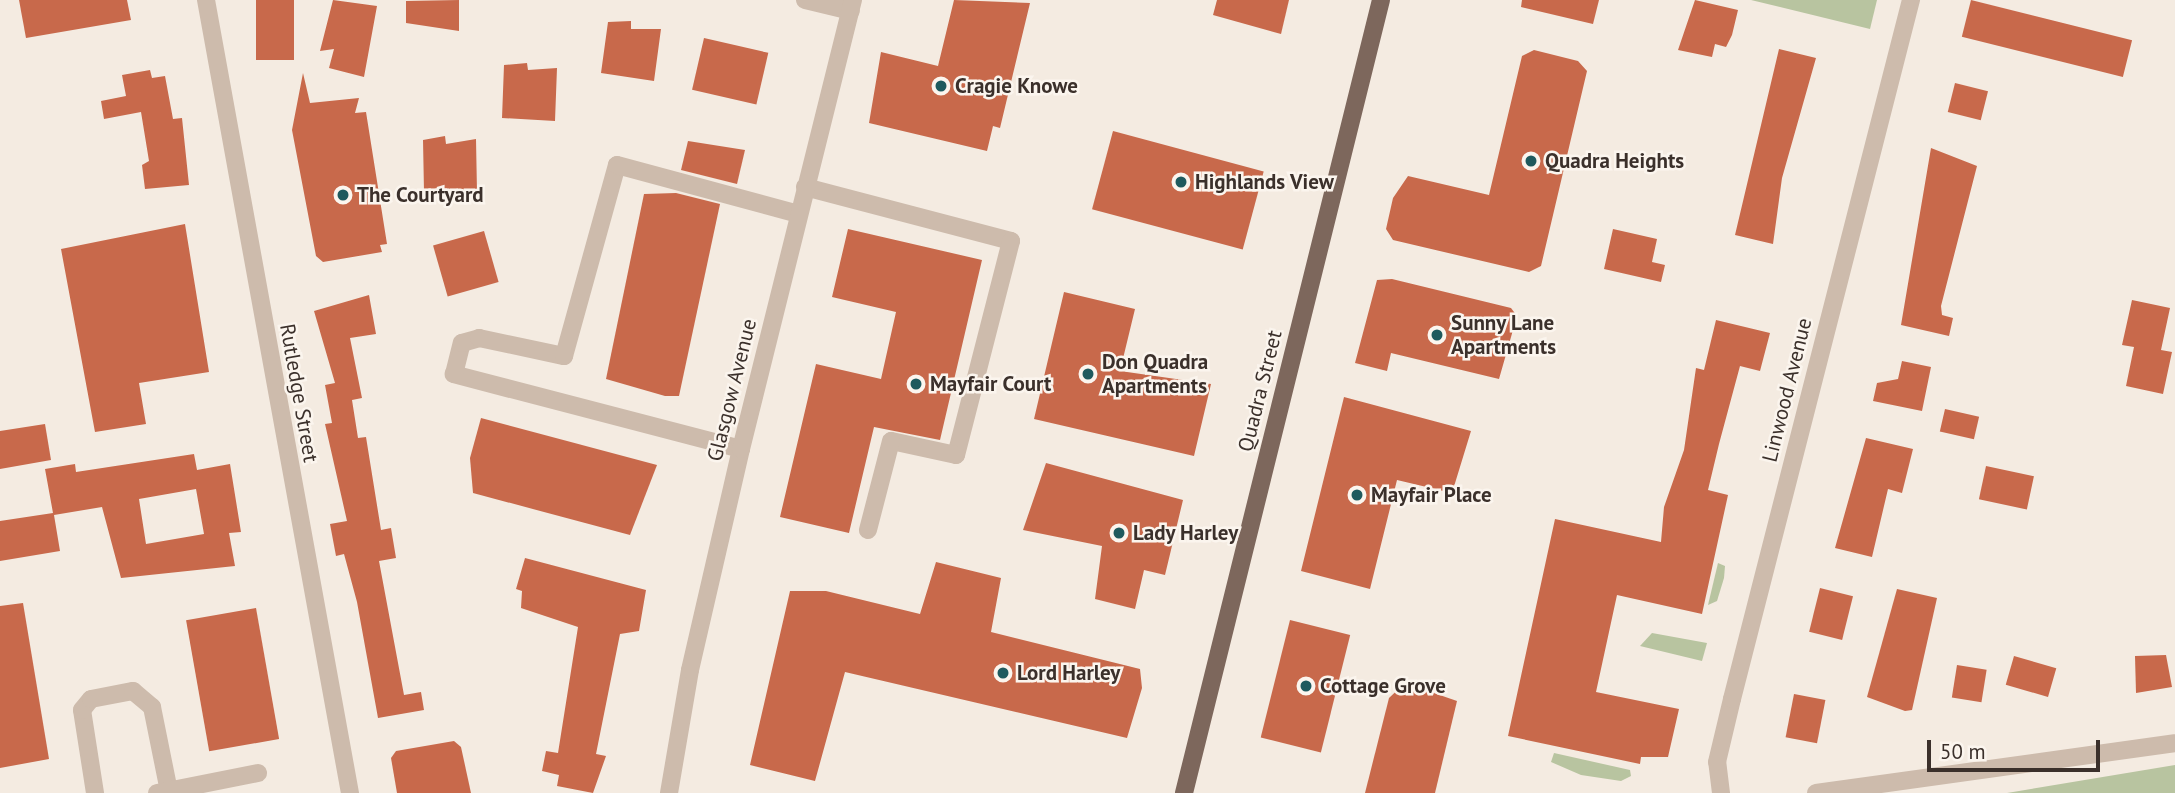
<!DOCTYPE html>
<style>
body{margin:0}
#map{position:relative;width:2175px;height:793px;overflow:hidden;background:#f4ebe1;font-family:"PT Sans",sans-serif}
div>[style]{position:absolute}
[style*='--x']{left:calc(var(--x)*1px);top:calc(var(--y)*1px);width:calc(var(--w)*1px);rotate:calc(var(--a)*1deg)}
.green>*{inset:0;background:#b8c4a0}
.building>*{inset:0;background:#c8694b;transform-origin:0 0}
.minor>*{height:18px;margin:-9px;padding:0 9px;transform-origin:9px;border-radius:9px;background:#cdbbac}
.major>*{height:18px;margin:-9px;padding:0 9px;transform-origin:9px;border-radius:9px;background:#7d675c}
.dots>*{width:19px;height:19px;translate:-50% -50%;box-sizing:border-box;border:4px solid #fbf5ee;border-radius:50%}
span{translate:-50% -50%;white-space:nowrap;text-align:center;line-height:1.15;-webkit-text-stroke:5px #fbf5ee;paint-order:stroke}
.poi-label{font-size:21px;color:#3b302b;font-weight:700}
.left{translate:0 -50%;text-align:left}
.street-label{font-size:21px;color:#3b302b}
.scale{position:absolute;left:1927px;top:740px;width:173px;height:32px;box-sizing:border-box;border:4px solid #3b302b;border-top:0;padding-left:9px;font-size:21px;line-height:24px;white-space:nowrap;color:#3b302b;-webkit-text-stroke:5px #fbf5ee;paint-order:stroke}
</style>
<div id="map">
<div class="green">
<i style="clip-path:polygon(1751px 0,1877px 0,1870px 29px)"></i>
<i style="clip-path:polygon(1718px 563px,1725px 566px,1724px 578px,1717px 601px,1708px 605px)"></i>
<i style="clip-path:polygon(1652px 633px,1707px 643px,1702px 661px,1640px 646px)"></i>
<i style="clip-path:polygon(1554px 753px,1630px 770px,1631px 776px,1621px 781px,1581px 775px,1551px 762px)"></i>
<i style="clip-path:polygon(2175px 765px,2175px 793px,2007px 793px)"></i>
</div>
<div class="building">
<i style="clip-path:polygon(19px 0,127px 0,131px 20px,26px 38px)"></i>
<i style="left:256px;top:0;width:38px;height:60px"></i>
<i style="clip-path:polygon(333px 0,377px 6px,364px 77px,329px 68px,334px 49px,320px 51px)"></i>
<i style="clip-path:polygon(459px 0,459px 31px,406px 23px,406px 1px)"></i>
<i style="clip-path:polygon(954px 0,1030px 3px,1000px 128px,993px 126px,987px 151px,869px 123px,881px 52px,938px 66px)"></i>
<i style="clip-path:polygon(1217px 0,1289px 0,1281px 34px,1213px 15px)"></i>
<i style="clip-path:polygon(1522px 0,1599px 0,1593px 24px,1521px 7px)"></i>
<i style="clip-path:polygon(1695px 0,1738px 10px,1732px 35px,1726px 47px,1715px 44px,1712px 57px,1678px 50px)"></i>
<i style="left:1971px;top:0;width:166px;height:38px;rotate:14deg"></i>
<i style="clip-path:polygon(631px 21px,631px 29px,661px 29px,654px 81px,601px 73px,608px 22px)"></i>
<i style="left:704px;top:38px;width:66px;height:53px;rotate:13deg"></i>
<i style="clip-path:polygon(1779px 49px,1816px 58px,1782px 178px,1773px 244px,1735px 235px)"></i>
<i style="clip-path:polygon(1534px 50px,1578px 61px,1587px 71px,1541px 266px,1529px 272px,1393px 240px,1386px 229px,1393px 198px,1408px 176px,1489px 195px,1522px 56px)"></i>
<i style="clip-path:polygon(527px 63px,528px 70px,557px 68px,555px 121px,502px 118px,504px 65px)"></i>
<i style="clip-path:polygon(150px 70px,152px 78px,165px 76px,173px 119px,182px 118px,189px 185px,145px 189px,142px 165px,149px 161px,141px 112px,104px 119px,101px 101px,126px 96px,122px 75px)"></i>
<i style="clip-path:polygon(303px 73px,310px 103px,359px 98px,355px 113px,366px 112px,387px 244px,380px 245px,382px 252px,323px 262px,316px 256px,292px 130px)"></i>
<i style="left:1955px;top:83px;width:34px;height:30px;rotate:14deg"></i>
<i style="left:1113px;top:131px;width:156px;height:81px;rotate:15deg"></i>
<i style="clip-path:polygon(445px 136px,446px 144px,476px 139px,477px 192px,424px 192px,423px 140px)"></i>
<i style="clip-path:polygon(688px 141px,745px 150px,737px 184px,681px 170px)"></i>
<i style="clip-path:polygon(1931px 148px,1977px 166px,1941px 306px,1942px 315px,1953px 318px,1949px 336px,1901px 325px)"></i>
<i style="clip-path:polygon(676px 193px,720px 204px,679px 396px,665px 396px,606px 379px,644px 194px)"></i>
<i style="clip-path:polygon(185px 224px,209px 372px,139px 383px,146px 424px,95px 432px,61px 249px)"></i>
<i style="clip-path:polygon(848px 229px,982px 260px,940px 440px,874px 427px,849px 533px,780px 517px,816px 364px,881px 379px,896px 312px,832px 297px)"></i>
<i style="clip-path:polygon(1613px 229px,1657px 239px,1652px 262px,1665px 265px,1661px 282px,1604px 269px)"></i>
<i style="left:484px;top:231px;width:53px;height:53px;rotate:74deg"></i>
<i style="clip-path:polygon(1392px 279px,1511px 308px,1517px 316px,1499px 379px,1391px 353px,1387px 371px,1355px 363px,1377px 280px)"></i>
<i style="clip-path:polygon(1064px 292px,1135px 309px,1120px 371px,1211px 384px,1194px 456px,1034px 419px)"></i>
<i style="clip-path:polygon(369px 295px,376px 334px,350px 338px,362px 398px,352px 400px,358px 438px,366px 437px,381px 530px,391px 528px,396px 558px,379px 561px,404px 695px,421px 692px,424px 710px,378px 718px,357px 602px,344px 554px,336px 556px,330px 524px,347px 521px,325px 424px,332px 423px,325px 385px,335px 383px,314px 311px)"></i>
<i style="clip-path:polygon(2132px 300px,2170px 308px,2161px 350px,2172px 352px,2163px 394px,2126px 386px,2134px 347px,2122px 345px)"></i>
<i style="clip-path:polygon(1716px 320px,1770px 333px,1760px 371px,1740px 366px,1719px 444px,1708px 490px,1728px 495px,1702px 614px,1617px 595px,1596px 692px,1679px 709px,1668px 757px,1641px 757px,1640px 764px,1508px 736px,1555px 519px,1661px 542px,1664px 507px,1684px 450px,1696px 368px,1704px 370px)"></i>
<i style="clip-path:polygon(1902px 361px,1931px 367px,1922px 411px,1873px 401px,1877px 383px,1898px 379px)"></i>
<i style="clip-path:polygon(1344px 397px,1471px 431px,1452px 493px,1397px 480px,1370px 589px,1301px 571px)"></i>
<i style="left:1945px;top:409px;width:35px;height:23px;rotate:13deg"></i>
<i style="clip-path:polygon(481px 418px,657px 465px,630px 535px,473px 493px,470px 458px)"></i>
<i style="clip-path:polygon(45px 424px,51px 460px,0 469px,0 431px)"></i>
<i style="clip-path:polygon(1866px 438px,1913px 449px,1902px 493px,1888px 489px,1872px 557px,1835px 548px)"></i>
<i style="clip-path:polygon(evenodd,194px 454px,197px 470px,230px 464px,241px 532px,229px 533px,235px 566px,121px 578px,102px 507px,54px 515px,60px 551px,0 561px,0 521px,53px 513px,45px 469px,75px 464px,76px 472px,194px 454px,196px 489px,204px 534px,146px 544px,139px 499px,196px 489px)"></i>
<i style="clip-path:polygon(1046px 463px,1183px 500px,1165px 575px,1144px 570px,1135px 609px,1095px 599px,1102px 546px,1023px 530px)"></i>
<i style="left:1986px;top:466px;width:49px;height:34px;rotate:12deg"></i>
<i style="clip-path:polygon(525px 558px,646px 590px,639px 631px,620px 634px,596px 754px,606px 756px,593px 793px,557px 786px,559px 775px,542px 771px,546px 751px,558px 753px,578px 627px,521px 608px,522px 591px,516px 589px)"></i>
<i style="clip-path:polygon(936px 562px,1001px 578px,991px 632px,1140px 669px,1142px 688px,1127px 738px,845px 672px,815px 781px,750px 765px,790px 591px,826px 591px,920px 614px)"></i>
<i style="left:1820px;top:588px;width:34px;height:45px;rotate:14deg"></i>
<i style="clip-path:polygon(1897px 589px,1937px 598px,1912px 710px,1905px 711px,1867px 697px)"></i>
<i style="clip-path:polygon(23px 603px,49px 759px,0 768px,0 606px)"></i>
<i style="left:256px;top:608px;width:133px;height:71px;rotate:80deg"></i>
<i style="left:1290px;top:620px;width:62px;height:121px;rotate:14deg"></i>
<i style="clip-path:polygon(2166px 655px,2172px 687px,2136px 693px,2135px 656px)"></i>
<i style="left:2014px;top:656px;width:44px;height:30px;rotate:16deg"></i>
<i style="left:1957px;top:665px;width:30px;height:33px;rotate:9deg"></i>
<i style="clip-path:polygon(1405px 683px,1457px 701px,1435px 793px,1365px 793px,1389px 698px)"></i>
<i style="left:1794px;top:694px;width:32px;height:44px;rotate:11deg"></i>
<i style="clip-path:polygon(454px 741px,461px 747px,471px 793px,397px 793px,391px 758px,396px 751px)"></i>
</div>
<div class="minor">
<i style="--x:206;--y:0;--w:806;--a:79.71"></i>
<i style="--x:805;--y:0;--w:47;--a:13.4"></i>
<i style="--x:805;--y:187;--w:213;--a:14.7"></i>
<i style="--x:1011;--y:241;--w:221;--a:104.4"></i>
<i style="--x:956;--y:455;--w:66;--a:-167.8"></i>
<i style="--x:891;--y:441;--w:92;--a:104.5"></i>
<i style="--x:741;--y:449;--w:297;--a:-165.4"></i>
<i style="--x:454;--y:374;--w:32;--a:-76"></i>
<i style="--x:462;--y:343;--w:18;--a:-16"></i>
<i style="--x:479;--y:338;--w:87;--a:12"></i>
<i style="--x:564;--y:356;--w:198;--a:-74.5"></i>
<i style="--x:617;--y:165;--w:188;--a:15.1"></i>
<i style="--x:95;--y:793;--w:84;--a:-98.9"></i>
<i style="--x:82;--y:710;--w:14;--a:-51"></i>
<i style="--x:91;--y:699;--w:43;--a:-10.8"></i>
<i style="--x:133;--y:691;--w:25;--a:40"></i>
<i style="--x:152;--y:707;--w:86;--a:78.6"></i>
<i style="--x:157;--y:793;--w:103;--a:-11.2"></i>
<i style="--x:669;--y:793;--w:125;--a:-80.3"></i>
<i style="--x:690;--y:670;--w:227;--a:-77"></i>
<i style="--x:741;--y:449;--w:463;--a:-76"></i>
<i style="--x:1721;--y:793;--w:31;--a:-97"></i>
<i style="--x:1717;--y:762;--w:65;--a:-76.6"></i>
<i style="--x:1732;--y:699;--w:722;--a:-75.64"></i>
<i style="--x:1816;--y:793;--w:362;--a:-7.9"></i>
</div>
<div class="major">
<i style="--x:1184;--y:793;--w:817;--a:-76.05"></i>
</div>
<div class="dots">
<i style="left:941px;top:86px;background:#1f5a5e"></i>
<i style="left:1531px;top:161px;background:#1f5a5e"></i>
<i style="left:1181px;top:182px;background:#1f5a5e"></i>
<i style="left:343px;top:195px;background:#1f5a5e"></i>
<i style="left:1437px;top:335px;background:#1f5a5e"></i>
<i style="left:1088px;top:374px;background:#1f5a5e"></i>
<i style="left:916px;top:384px;background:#1f5a5e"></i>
<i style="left:1357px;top:495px;background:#1f5a5e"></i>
<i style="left:1119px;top:533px;background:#1f5a5e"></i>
<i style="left:1003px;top:673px;background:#1f5a5e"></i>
<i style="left:1306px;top:686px;background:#1f5a5e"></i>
</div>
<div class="poi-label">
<span class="left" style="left:955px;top:86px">Cragie Knowe</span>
<span class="left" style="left:1545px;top:161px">Quadra Heights</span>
<span class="left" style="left:1195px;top:182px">Highlands View</span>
<span class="left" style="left:357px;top:195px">The Courtyard</span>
<span class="left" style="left:1451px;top:335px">Sunny Lane<br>Apartments</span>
<span class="left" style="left:1102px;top:374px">Don Quadra<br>Apartments</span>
<span class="left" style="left:930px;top:384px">Mayfair Court</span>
<span class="left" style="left:1371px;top:495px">Mayfair Place</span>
<span class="left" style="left:1133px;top:533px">Lady Harley</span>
<span class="left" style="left:1017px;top:673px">Lord Harley</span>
<span class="left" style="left:1320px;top:686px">Cottage Grove</span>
</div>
<div class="street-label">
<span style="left:732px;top:390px;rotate:-76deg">Glasgow Avenue</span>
<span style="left:1787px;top:390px;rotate:-76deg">Linwood Avenue</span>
<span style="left:1260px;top:391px;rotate:-76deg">Quadra Street</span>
<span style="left:299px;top:393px;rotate:80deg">Rutledge Street</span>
</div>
<div class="scale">50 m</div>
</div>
